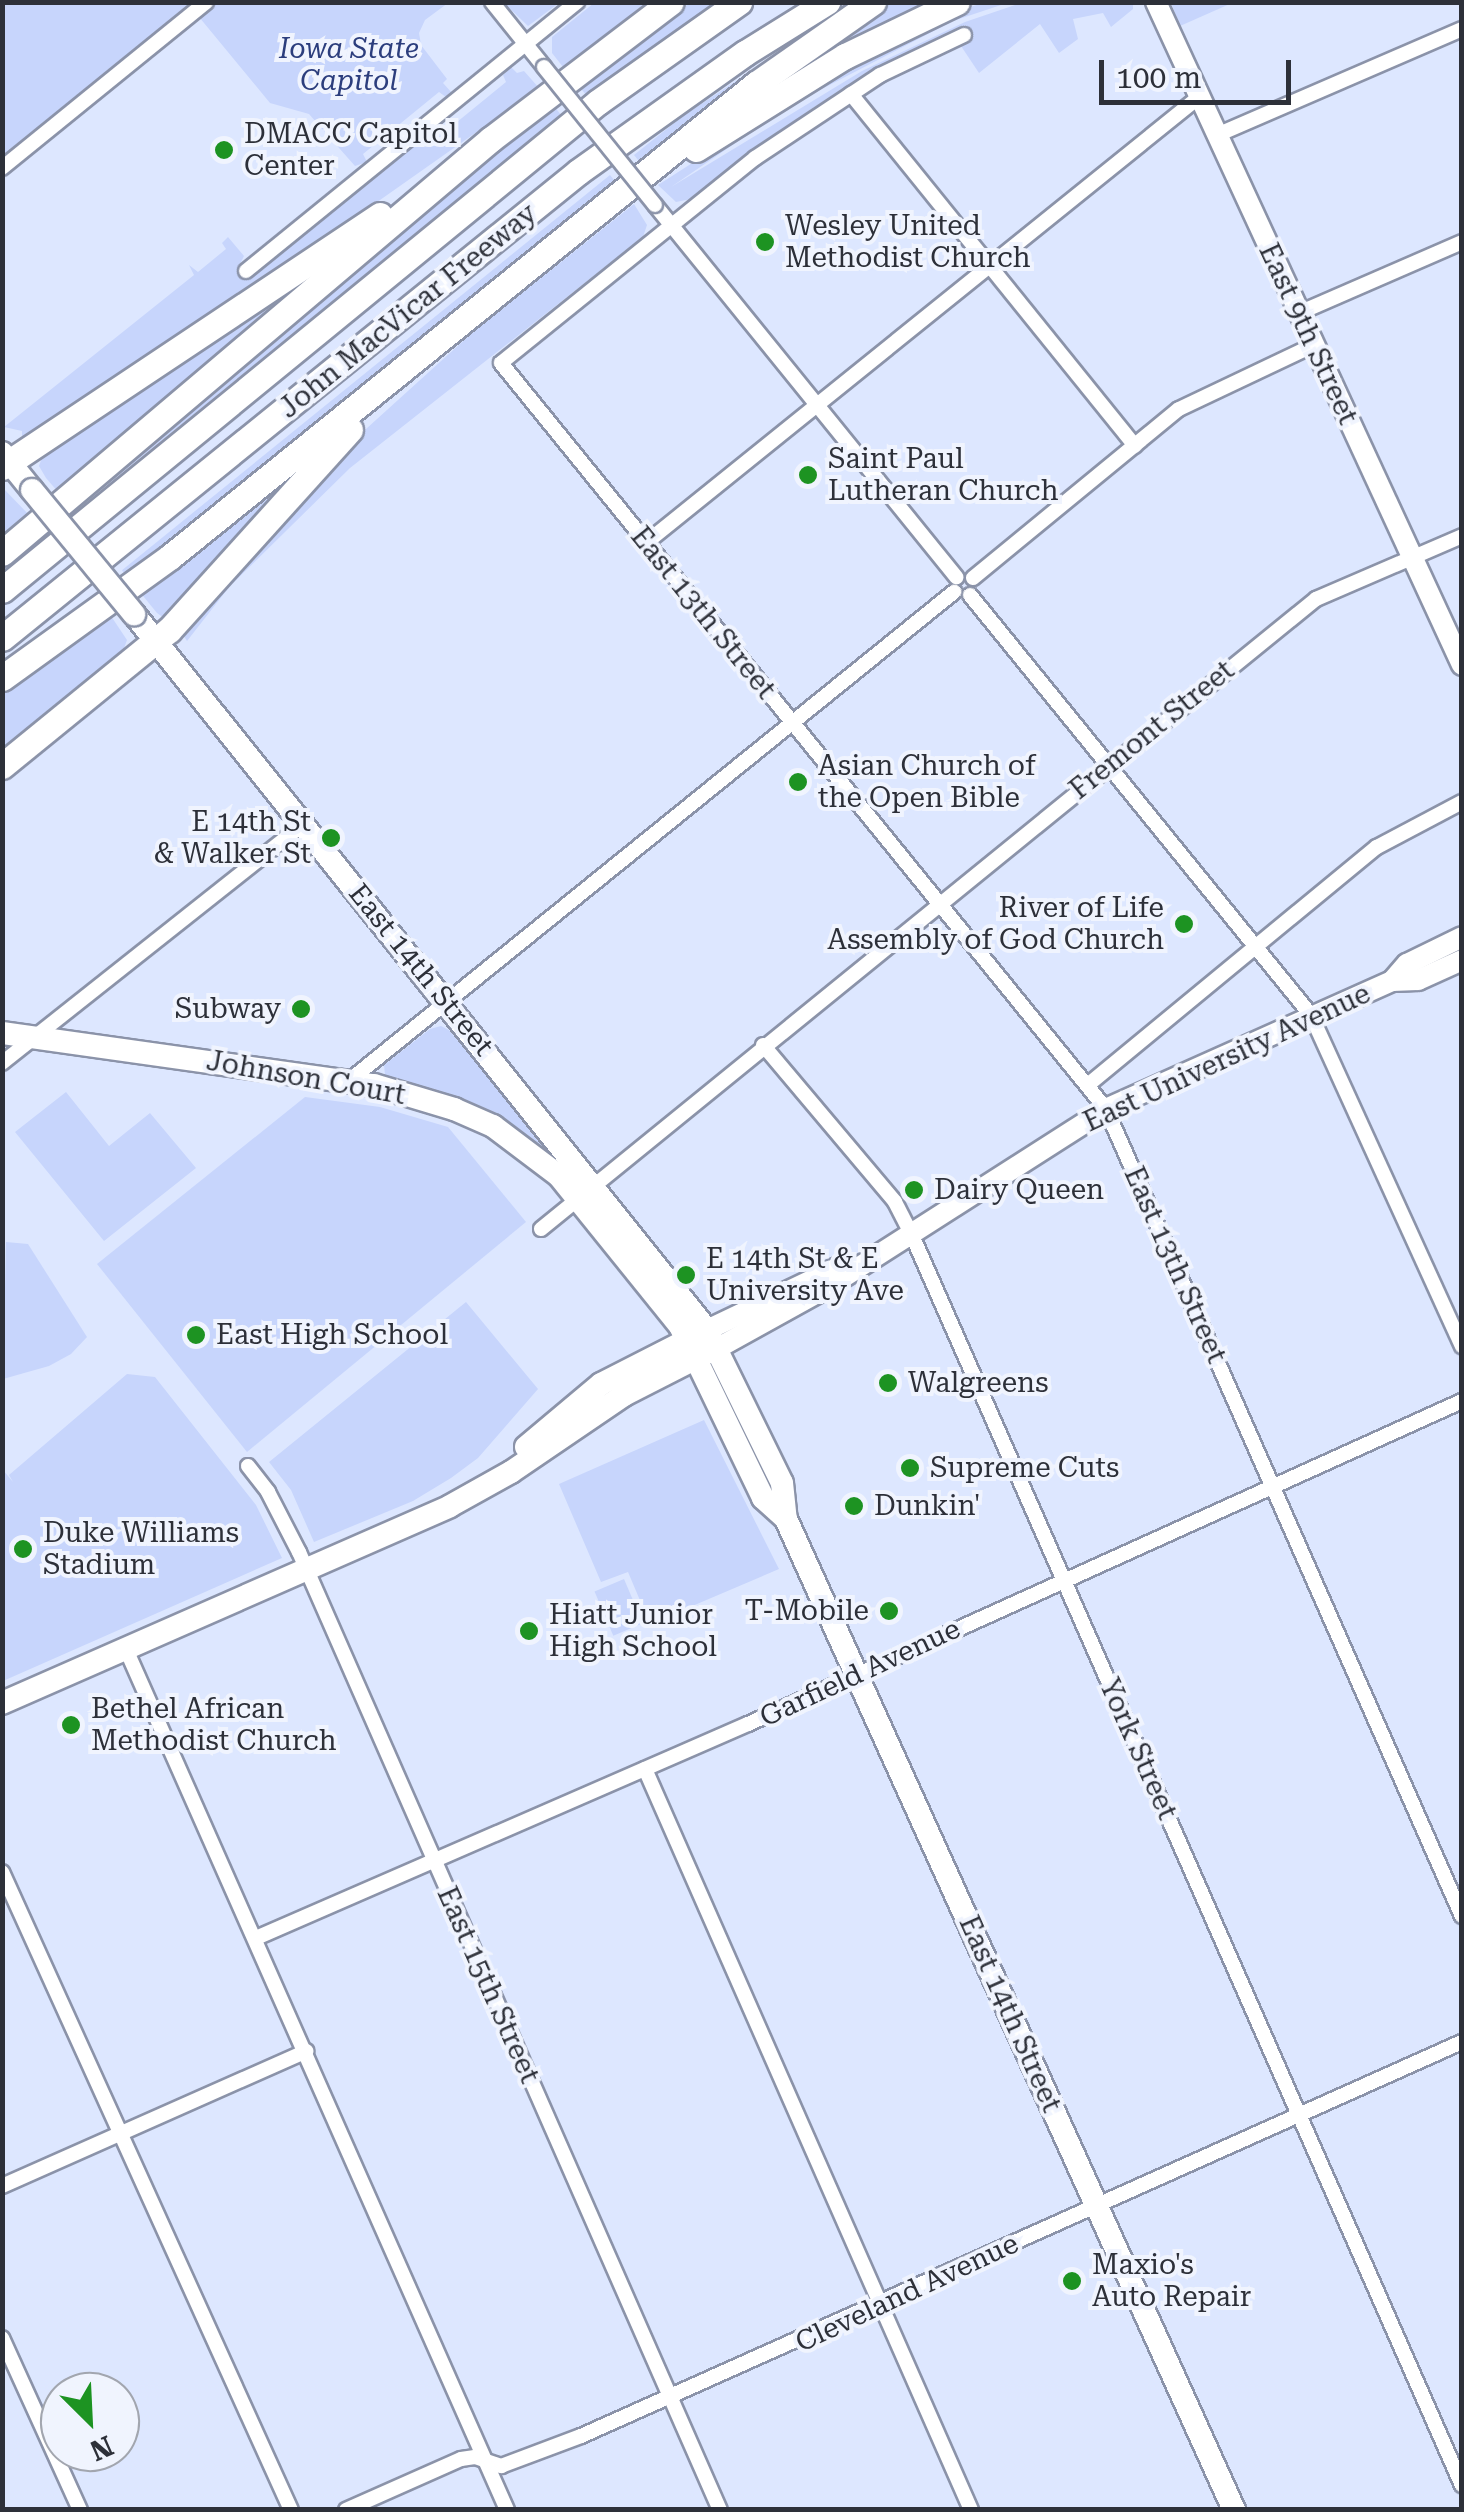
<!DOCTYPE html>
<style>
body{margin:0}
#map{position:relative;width:1464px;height:2512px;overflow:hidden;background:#dde7ff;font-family:"Roboto Serif",serif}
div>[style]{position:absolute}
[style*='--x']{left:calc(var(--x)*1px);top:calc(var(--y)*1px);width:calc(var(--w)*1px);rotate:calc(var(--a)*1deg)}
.green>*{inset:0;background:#c7d5fc;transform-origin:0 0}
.roads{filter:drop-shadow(2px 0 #8b93a9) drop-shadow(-2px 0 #8b93a9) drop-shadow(0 2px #8b93a9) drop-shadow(0 -2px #8b93a9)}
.street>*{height:14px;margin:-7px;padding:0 7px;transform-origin:7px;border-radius:7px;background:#fff}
.secondary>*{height:20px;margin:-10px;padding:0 10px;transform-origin:10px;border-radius:10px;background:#fff}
.primary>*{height:22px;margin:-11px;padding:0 11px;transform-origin:11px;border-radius:11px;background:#fff}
.highway>*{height:25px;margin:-12.5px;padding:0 12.5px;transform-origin:12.5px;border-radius:12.5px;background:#fff}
.bridges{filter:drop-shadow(2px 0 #8b93a9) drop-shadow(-2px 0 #8b93a9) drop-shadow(0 2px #8b93a9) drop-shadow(0 -2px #8b93a9)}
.street-bridge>*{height:14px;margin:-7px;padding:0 7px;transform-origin:7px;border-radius:7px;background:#fff}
.primary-bridge>*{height:22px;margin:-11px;padding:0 11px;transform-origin:11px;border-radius:11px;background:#fff}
.dots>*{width:28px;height:28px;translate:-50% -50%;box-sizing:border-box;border:5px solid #f0f4fe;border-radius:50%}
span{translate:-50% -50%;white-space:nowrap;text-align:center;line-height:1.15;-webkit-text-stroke:8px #f0f4fe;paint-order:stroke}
.park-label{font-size:28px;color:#2c3e7d;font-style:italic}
.poi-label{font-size:28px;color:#2d3039}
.left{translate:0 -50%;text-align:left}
.right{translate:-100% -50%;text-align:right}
.street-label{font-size:28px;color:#2d3039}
.frame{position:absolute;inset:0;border:5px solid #2d3039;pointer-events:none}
.north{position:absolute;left:40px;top:2372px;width:100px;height:100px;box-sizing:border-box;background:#f0f4fe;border:2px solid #a2a6af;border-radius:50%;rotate:156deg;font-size:28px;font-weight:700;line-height:40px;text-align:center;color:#2d3039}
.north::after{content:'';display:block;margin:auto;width:35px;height:45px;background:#1d9322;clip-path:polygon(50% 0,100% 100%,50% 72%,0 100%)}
.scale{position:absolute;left:1099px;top:60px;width:192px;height:45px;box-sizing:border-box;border:5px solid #2d3039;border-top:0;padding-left:12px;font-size:30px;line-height:35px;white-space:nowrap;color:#2d3039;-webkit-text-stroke:8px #f0f4fe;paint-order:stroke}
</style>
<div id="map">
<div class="green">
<i style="clip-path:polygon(3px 3px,448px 3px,425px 20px,419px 33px,421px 45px,447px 79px,443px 83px,452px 93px,446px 97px,439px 92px,363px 154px,367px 162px,355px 166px,309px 114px,270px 103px,190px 6px,3px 158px)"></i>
<i style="clip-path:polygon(504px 3px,559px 3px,528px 26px)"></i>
<i style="clip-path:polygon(594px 3px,655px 3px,563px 67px,552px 53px,552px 37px)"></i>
<i style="clip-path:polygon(690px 3px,714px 3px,587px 96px,577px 84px)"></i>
<i style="clip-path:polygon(890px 3px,934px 3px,738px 111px,831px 40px)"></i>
<i style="clip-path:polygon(983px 3px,1007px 3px,953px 21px,791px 105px,671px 187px,862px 71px,965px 22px,1021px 3px,1133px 3px,1133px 9px,1111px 27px,1103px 13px,1073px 19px,1078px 39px,1059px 53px,1040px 24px,979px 73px,959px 43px,970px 37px,965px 26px,909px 51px,811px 109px,696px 198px,676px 202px,658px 185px,809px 88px,957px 11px)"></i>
<i style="clip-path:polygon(1171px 3px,1232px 3px,1180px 26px)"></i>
<i style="clip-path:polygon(816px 28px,642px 165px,634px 155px,683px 116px)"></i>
<i style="clip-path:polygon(511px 67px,517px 73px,524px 71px,539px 88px,194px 331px,27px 437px,22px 437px,22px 431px,4px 427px,194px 275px,189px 265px,198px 272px,226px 249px,222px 243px,228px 237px,244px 256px,238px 268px,248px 280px,426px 136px,435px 140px,506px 82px,503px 75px)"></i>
<i style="clip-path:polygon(554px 106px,561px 115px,74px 512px,69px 506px)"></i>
<i style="left:610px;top:175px;width:13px;height:628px;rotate:51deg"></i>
<i style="clip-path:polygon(634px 204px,647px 225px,643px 237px,350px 468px,230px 586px,187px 641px,182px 633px,345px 448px,472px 333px)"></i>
<i style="clip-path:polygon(344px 247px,59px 493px,46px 478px,39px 466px,44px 452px)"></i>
<i style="clip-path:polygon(323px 446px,164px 618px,157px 613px,139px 591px)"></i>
<i style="clip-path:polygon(3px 488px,31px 517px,3px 544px)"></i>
<i style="clip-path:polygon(109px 613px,127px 640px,123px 651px,108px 663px,111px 668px,3px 755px,3px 689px)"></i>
<i style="clip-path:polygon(441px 1026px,449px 1030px,555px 1157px,486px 1112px,445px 1093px,385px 1075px,384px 1065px,430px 1029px)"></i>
<i style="clip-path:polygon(66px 1092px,109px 1146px,150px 1113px,196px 1168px,104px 1241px,15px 1132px)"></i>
<i style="clip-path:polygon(305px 1097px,380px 1107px,448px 1127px,526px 1222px,247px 1452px,97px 1264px)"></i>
<i style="clip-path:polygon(6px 1242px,28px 1244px,87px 1337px,71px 1354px,49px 1366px,3px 1379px)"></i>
<i style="clip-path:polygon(466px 1302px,538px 1389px,478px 1458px,451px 1478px,413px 1501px,314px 1542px,291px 1490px,269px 1462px)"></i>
<i style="clip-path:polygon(127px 1374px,155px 1377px,256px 1505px,282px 1558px,3px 1681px,3px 1470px,13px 1482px,9px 1475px)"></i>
<i style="clip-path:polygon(704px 1420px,779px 1569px,650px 1624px,628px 1572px,601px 1582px,559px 1484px)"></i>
<i style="left:624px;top:1579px;width:48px;height:32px;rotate:67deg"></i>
</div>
<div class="roads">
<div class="street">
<i style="--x:492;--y:2;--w:83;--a:51.3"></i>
<i style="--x:964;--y:35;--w:93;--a:154.5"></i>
<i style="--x:880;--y:75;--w:150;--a:146.4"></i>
<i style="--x:755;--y:158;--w:326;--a:141.1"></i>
<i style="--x:501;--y:363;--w:960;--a:50.96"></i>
<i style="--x:1106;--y:1109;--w:882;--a:66.2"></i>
<i style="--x:851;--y:94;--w:452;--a:51.1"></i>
<i style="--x:1217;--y:135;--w:267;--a:-23.4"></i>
<i style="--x:2;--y:168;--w:263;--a:-39.1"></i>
<i style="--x:655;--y:205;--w:479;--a:51"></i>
<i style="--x:246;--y:271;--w:427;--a:-39.1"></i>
<i style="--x:1299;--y:313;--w:178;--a:-23.5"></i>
<i style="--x:647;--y:542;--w:709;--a:-38.87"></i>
<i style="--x:973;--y:578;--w:266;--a:-39.4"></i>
<i style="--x:1179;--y:409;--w:149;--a:-25.4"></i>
<i style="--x:970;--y:595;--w:541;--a:50.93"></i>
<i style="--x:1311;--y:1015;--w:364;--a:65.5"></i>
<i style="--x:763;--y:1045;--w:205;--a:49.9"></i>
<i style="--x:895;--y:1202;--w:35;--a:63"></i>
<i style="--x:911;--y:1233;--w:1368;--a:66.25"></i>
<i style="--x:2;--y:1063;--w:383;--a:-38.4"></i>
<i style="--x:350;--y:1080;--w:777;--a:-38.94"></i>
<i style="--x:1089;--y:1084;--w:373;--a:-39.5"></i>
<i style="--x:1377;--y:847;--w:96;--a:-27.9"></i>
<i style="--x:541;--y:1229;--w:999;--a:-39.11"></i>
<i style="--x:1316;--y:599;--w:159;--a:-23.3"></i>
<i style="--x:248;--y:1466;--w:33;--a:52"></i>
<i style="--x:268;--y:1492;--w:68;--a:62.7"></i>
<i style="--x:299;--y:1552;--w:1046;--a:66.28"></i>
<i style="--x:125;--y:1647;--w:944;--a:66.12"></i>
<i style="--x:645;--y:1769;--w:810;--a:66.25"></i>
<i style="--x:2;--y:1872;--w:700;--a:65.63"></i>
<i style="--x:256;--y:1938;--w:537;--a:-23.51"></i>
<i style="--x:748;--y:1724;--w:784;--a:-24.34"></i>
<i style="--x:2;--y:2186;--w:333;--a:-23.9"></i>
<i style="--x:2;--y:2338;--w:189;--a:65.6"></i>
<i style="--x:346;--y:2510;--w:126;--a:-23.9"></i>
<i style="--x:461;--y:2459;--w:14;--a:-8"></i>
<i style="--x:475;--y:2457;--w:28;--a:19"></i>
<i style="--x:501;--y:2466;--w:85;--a:-20.6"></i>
<i style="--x:581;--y:2436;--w:965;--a:-24.1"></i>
</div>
<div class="secondary">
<i style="--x:1156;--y:2;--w:730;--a:65.22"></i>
<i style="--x:1392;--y:981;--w:23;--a:-49"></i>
<i style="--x:1407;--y:964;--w:61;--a:-26.1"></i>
<i style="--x:707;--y:1330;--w:144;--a:-25.5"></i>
<i style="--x:716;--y:1349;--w:128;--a:-29"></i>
<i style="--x:828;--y:1287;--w:330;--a:-32.6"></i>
<i style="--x:1106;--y:1109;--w:313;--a:-24.1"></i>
<i style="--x:1392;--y:981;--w:26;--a:-2"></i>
<i style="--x:1418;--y:980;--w:48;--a:-24.4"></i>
</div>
<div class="primary">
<i style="--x:2;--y:453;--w:48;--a:51"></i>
<i style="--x:134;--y:614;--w:917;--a:51.33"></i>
<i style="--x:707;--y:1330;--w:170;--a:63.9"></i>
<i style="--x:782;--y:1483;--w:36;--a:84"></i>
<i style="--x:786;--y:1519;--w:1088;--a:65.67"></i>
<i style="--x:2;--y:1033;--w:376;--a:8"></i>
<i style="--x:374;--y:1085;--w:84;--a:16.7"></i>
<i style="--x:454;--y:1109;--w:43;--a:23.6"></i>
<i style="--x:493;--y:1126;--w:83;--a:37.1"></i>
<i style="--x:559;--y:1176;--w:193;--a:51.1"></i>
<i style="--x:680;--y:1326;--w:191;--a:64.2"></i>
<i style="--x:763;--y:1498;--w:31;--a:42"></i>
<i style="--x:526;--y:1447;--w:98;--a:-40"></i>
<i style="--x:601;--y:1384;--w:110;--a:-27"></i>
<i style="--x:2;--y:1703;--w:489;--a:-23.7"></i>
<i style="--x:450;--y:1506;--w:70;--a:-29.1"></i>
<i style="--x:511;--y:1472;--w:137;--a:-34.3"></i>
<i style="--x:624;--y:1395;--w:94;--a:-27.1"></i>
</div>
<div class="highway">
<i style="--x:696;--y:149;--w:176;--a:-32"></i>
<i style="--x:845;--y:56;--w:124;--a:-25.7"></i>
<i style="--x:2;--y:467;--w:454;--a:-33.7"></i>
<i style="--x:2;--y:553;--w:641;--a:-40.25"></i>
<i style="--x:491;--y:139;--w:226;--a:-37.3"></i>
<i style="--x:2;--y:590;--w:770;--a:-39.31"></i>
<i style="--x:598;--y:102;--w:173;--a:-35.3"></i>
<i style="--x:2;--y:638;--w:741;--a:-38.97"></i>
<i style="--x:578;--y:172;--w:205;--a:-35.5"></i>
<i style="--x:745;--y:53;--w:97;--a:-31.9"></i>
<i style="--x:2;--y:678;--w:208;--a:-35.8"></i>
<i style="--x:171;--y:556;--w:752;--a:-38.9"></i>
<i style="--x:756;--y:84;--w:143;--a:-35"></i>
<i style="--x:2;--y:766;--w:215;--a:-39.2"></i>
<i style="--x:169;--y:630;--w:270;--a:-47.9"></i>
</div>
</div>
<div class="bridges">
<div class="street-bridge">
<i style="--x:544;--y:67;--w:177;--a:51.2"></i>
</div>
<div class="primary-bridge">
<i style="--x:32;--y:490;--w:161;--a:50.6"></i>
</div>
</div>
<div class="dots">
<i style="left:224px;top:150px;background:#1d9322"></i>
<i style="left:765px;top:242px;background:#1d9322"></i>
<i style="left:808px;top:475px;background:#1d9322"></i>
<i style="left:798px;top:782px;background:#1d9322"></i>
<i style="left:331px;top:838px;background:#1d9322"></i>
<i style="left:1184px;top:924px;background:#1d9322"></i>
<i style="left:301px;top:1009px;background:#1d9322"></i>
<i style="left:914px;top:1190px;background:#1d9322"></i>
<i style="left:686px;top:1275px;background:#1d9322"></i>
<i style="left:196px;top:1335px;background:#1d9322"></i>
<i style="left:888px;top:1383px;background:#1d9322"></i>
<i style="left:910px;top:1468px;background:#1d9322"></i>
<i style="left:854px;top:1506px;background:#1d9322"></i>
<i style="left:23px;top:1549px;background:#1d9322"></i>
<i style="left:889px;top:1611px;background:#1d9322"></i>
<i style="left:529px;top:1631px;background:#1d9322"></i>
<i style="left:71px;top:1725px;background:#1d9322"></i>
<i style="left:1072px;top:2281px;background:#1d9322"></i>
</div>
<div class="park-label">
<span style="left:349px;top:65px">Iowa State<br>Capitol</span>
</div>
<div class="poi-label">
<span class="left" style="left:244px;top:150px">DMACC Capitol<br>Center</span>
<span class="left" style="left:785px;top:242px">Wesley United<br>Methodist Church</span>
<span class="left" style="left:828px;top:475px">Saint Paul<br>Lutheran Church</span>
<span class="left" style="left:818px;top:782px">Asian Church of<br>the Open Bible</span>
<span class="right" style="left:311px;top:838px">E 14th St<br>&amp; Walker St</span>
<span class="right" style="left:1164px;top:924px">River of Life<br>Assembly of God Church</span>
<span class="right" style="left:281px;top:1009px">Subway</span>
<span class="left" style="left:934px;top:1190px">Dairy Queen</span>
<span class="left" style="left:706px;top:1275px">E 14th St &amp; E<br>University Ave</span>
<span class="left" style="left:216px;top:1335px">East High School</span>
<span class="left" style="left:908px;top:1383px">Walgreens</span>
<span class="left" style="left:930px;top:1468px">Supreme Cuts</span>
<span class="left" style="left:874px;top:1506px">Dunkin'</span>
<span class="left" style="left:43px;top:1549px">Duke Williams<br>Stadium</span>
<span class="right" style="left:869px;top:1611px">T-Mobile</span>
<span class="left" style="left:549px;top:1631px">Hiatt Junior<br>High School</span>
<span class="left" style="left:91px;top:1725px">Bethel African<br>Methodist Church</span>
<span class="left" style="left:1092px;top:2281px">Maxio's<br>Auto Repair</span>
</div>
<div class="street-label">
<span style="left:408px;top:311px;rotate:-39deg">John MacVicar Freeway</span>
<span style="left:1308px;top:334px;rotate:65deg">East 9th Street</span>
<span style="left:703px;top:613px;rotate:51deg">East 13th Street</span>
<span style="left:1152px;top:730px;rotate:-39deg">Fremont Street</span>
<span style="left:421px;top:970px;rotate:51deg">East 14th Street</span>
<span style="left:1227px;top:1058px;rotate:-25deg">East University Avenue</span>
<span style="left:306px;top:1078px;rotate:10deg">Johnson Court</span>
<span style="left:1175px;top:1265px;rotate:66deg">East 13th Street</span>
<span style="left:860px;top:1673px;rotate:-25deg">Garfield Avenue</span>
<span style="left:1138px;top:1749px;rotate:66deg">York Street</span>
<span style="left:488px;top:1985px;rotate:66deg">East 15th Street</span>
<span style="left:1010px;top:2014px;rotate:66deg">East 14th Street</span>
<span style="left:907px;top:2293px;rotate:-25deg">Cleveland Avenue</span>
</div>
<div class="frame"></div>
<div class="north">N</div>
<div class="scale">100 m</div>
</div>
